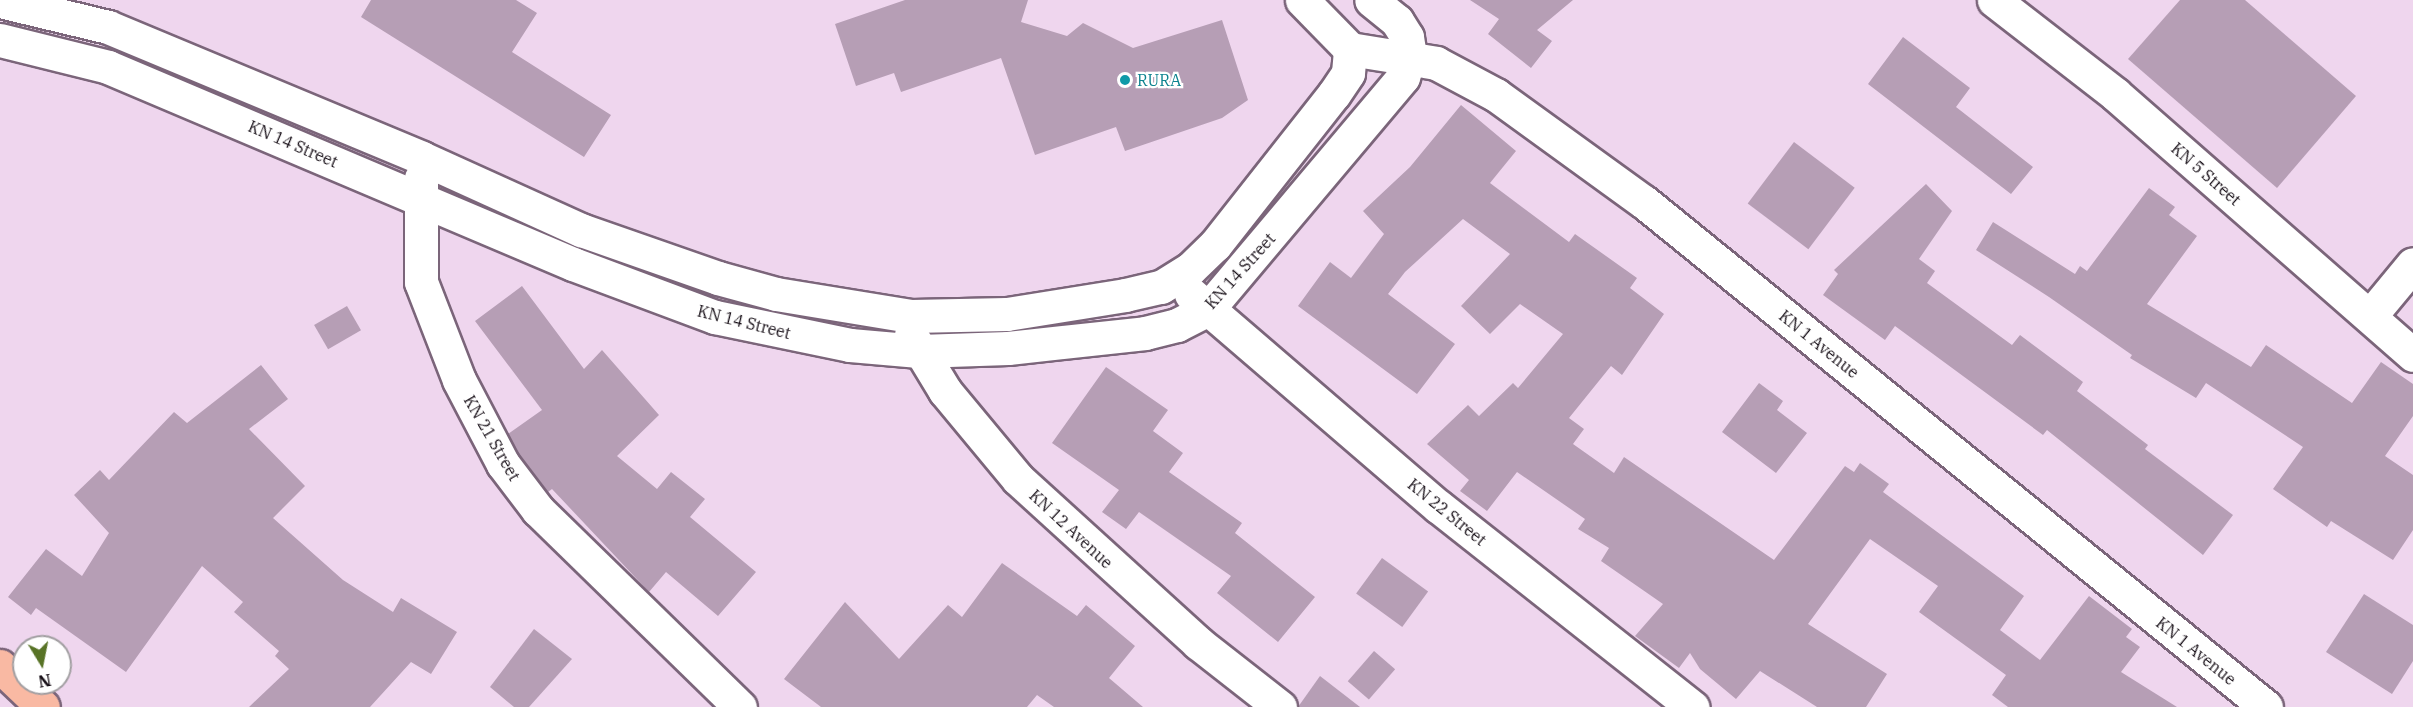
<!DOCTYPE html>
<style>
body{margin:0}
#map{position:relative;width:2413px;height:707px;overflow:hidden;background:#efd6ee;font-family:"IBM Plex Serif",serif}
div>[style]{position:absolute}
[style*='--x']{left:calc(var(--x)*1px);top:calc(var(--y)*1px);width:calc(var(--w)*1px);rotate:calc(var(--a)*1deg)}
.building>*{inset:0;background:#b69eb5;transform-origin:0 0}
.roads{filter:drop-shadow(2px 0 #7b657a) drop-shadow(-2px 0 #7b657a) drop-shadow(0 2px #7b657a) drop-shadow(0 -2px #7b657a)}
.minor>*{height:33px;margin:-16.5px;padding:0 16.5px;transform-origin:16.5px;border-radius:16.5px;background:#fff}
.major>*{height:33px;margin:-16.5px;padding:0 16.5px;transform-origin:16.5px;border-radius:16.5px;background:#f9b9a3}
.dots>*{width:16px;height:16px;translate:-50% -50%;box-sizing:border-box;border:3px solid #fff;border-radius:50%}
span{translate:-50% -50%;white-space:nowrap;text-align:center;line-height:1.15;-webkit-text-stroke:4.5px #fff;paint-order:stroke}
.culture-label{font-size:16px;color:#0d838f}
.left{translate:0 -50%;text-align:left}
.street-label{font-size:16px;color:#170f17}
.north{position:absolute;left:12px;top:635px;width:60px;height:60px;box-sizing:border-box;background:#fff;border:2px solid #a29fa2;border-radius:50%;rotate:170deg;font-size:16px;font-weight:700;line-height:24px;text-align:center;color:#170f17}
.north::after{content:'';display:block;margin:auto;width:21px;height:27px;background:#587326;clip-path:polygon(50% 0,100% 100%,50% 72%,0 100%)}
</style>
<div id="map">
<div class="building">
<i style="clip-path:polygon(371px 0,516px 0,537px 13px,512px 52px,611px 115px,584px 157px,361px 17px)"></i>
<i style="clip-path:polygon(905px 0,1028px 0,1021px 22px,1067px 36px,1083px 23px,1133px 48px,1222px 20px,1248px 100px,1222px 118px,1125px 151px,1116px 127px,1035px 155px,1001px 58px,901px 92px,894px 73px,856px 86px,835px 24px)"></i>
<i style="clip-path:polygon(1470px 0,1573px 0,1537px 30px,1552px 41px,1531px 68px,1488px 34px,1499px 19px)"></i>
<i style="clip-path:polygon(2180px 0,2245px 0,2356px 96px,2277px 188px,2128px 59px)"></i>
<i style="clip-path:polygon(1903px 37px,1970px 88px,1956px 107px,2033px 167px,2011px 194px,1868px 84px)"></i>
<i style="clip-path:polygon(1461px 105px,1516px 151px,1490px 183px,1569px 242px,1575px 234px,1637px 278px,1630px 288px,1664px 314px,1622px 375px,1611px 366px,1569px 418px,1584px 429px,1573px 444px,1614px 473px,1624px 457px,1774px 560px,1845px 466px,1854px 472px,1860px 463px,1889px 484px,1883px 492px,2024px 596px,2000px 630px,2040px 660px,2089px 596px,2132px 629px,2126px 637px,2140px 647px,2121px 672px,2177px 707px,2008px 707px,1992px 695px,2006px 675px,1919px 612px,1938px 586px,1870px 539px,1808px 624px,1887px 674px,1866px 707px,1817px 707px,1760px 671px,1736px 699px,1700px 669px,1690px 653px,1679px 668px,1635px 636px,1663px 604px,1601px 561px,1609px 548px,1578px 529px,1585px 519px,1517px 472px,1487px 511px,1460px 491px,1469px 480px,1427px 444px,1468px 405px,1479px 416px,1513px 383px,1518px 388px,1563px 334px,1520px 304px,1490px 334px,1461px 306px,1510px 254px,1463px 219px,1405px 272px,1388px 294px,1455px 344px,1417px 394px,1298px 306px,1330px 262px,1351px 278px,1384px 234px,1363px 211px,1410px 167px)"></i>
<i style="left:1794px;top:142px;width:76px;height:77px;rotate:37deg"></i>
<i style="clip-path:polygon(1926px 184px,1952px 211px,1919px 259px,1935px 271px,1927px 283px,2012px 345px,2020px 335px,2083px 382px,2077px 391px,2148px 445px,2145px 449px,2233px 515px,2203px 555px,2047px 430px,2043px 435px,1895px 326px,1885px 340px,1823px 295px,1838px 274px,1834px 270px)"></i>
<i style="clip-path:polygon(2149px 188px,2175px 207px,2169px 215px,2197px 236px,2147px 304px,2251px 367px,2266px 345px,2352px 403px,2381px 362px,2413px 384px,2413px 416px,2385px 456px,2413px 475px,2413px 530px,2393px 560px,2331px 521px,2327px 527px,2273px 489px,2303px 447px,2206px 383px,2196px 398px,2130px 358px,2132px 355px,2049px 297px,1976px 250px,1993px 222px,2075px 274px,2080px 266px,2087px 271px)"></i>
<i style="clip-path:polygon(522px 286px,584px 369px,602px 350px,659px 415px,617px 456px,657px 489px,671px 472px,705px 499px,690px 517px,756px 572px,718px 616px,666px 572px,649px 592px,552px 489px,548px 492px,519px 454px,508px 434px,542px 410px,475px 321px)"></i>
<i style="left:347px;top:306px;width:28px;height:38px;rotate:60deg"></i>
<i style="clip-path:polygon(261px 365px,288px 399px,249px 429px,305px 486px,273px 518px,343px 580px,393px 612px,401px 598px,457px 632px,431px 674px,411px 662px,370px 707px,249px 707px,289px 669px,275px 656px,279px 651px,234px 612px,243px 602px,202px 566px,126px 672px,36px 608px,31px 615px,8px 597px,46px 549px,82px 576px,109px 533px,74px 495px,100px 470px,109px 480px,174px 412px,187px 423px)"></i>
<i style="clip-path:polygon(1106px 367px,1168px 410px,1153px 431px,1183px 453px,1169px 472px,1242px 523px,1235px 533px,1315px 597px,1278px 642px,1217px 593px,1231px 576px,1139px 512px,1126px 529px,1102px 512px,1119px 490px,1052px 443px)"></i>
<i style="clip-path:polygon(1759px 383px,1783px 401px,1777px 410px,1807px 433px,1776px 473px,1722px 432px)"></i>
<i style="left:1382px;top:558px;width:57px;height:44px;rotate:36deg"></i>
<i style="clip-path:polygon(1002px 563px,1077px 616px,1086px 605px,1135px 646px,1109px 678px,1143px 707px,1054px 707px,1037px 695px,1027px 707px,821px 707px,784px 679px,845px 602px,899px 659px,948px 605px,962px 617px)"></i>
<i style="clip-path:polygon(2364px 594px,2413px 625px,2413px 661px,2392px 694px,2326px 652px)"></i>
<i style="clip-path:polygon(534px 629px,572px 659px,529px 707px,514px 707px,490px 687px)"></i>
<i style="left:1374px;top:651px;width:28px;height:40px;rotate:41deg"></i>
<i style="clip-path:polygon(1320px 676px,1360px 707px,1298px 707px)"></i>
</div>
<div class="roads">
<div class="minor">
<i style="--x:1302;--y:0;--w:69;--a:45.6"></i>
<i style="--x:1994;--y:0;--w:153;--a:37.8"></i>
<i style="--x:2115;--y:94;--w:396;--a:41.2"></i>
<i style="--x:0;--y:1;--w:111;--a:13.5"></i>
<i style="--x:108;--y:27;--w:340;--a:22.6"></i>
<i style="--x:422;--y:158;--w:175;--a:24.4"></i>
<i style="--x:581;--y:230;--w:145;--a:19.3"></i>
<i style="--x:718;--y:278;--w:60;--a:15.4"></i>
<i style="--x:776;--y:294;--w:137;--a:9.3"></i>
<i style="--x:911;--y:316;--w:96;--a:-1.2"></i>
<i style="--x:1007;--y:314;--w:120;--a:-9.1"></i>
<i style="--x:1125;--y:295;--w:37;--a:-13"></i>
<i style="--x:1161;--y:287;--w:34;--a:-32"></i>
<i style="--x:1190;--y:269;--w:35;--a:-44"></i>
<i style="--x:1215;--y:245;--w:192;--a:-51.8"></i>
<i style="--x:1334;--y:94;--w:25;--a:-56"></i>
<i style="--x:1348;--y:73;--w:24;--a:-85"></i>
<i style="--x:0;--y:40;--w:111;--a:14"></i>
<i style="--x:108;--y:67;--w:505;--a:22.96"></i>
<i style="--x:573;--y:264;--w:152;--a:20.5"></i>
<i style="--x:715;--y:317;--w:138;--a:11.7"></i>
<i style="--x:850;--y:345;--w:69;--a:5"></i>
<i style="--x:919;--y:351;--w:89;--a:-1.9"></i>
<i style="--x:1008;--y:348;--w:138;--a:-6.2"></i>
<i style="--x:1145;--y:333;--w:33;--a:-14"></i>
<i style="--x:1177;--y:325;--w:34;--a:-27"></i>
<i style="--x:1207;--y:310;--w:304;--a:-49.9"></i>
<i style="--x:1403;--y:77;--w:22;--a:-72"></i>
<i style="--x:1410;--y:56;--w:19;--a:-99"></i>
<i style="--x:1407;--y:37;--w:19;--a:-122"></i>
<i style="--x:1397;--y:21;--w:33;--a:-141"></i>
<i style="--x:1350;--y:49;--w:87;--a:9.2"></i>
<i style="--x:1436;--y:63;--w:68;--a:28.1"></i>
<i style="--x:1496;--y:95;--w:183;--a:35.9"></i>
<i style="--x:1644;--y:202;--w:801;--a:39.07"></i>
<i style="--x:421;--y:178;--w:104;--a:90"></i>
<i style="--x:421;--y:282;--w:105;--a:68.8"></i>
<i style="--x:459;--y:380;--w:95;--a:62.4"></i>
<i style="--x:503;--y:464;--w:58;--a:52.7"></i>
<i style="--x:538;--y:510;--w:282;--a:44.3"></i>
<i style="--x:1191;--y:294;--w:327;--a:40.7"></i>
<i style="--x:1439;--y:507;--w:323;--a:38.3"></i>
<i style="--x:2370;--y:316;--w:67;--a:-50.4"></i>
<i style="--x:911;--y:335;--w:66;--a:58.7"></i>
<i style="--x:945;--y:391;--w:114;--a:50.3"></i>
<i style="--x:1018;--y:479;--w:244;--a:42.3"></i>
<i style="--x:1198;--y:643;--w:104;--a:38"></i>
</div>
<div class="major">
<i style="--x:0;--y:666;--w:59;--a:43.6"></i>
</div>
</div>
<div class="dots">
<i style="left:1125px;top:80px;background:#0f9aa8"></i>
</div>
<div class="culture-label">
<span class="left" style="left:1137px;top:80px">RURA</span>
</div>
<div class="street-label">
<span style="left:293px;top:144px;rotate:23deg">KN 14 Street</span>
<span style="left:2206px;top:174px;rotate:41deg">KN 5 Street</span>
<span style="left:1240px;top:271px;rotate:-48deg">KN 14 Street</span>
<span style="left:744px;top:322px;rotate:14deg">KN 14 Street</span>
<span style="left:1819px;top:344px;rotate:39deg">KN 1 Avenue</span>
<span style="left:492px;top:438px;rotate:60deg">KN 21 Street</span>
<span style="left:1447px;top:512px;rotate:39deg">KN 22 Street</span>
<span style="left:1071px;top:529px;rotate:43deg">KN 12 Avenue</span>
<span style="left:2196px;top:651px;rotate:39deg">KN 1 Avenue</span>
</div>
<div class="north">N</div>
</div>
